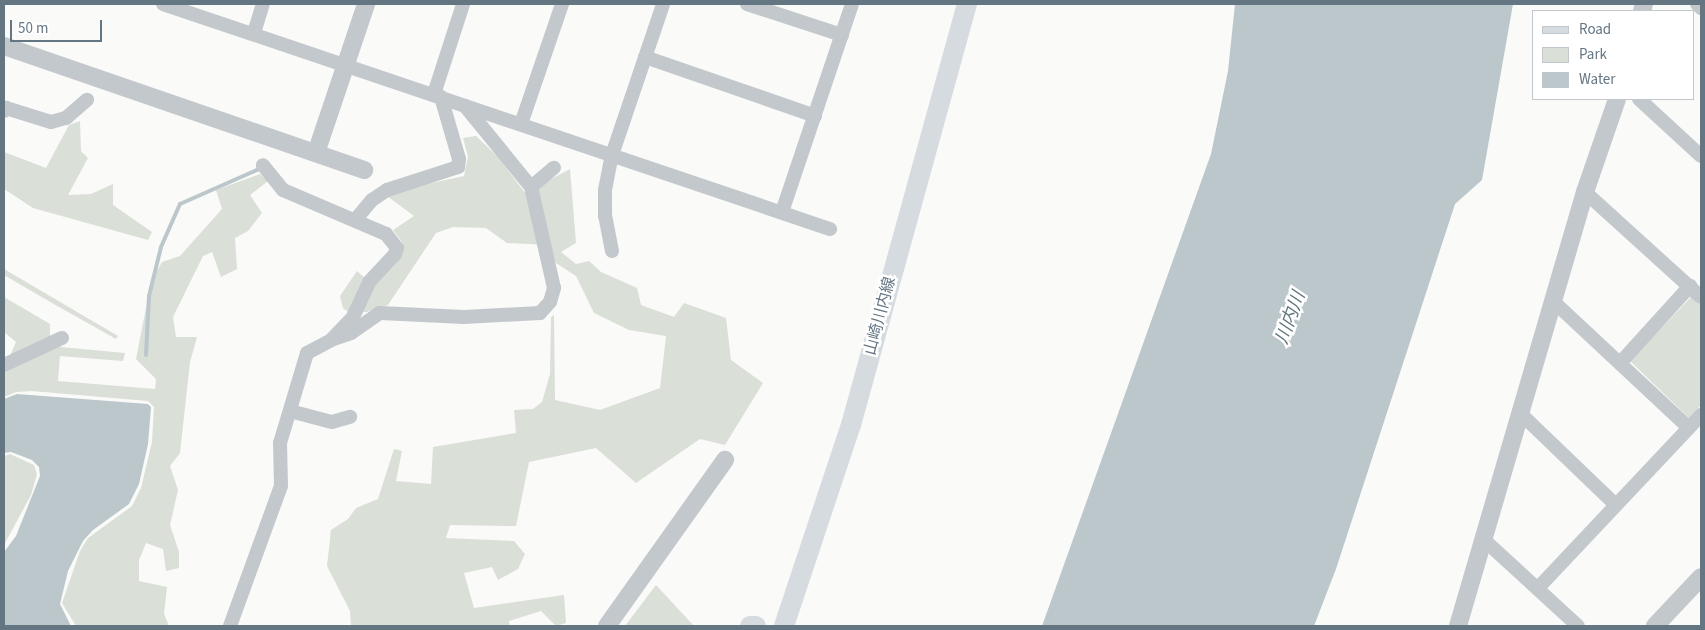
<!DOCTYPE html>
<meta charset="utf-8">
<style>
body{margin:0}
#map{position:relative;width:1705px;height:630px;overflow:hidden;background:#fafaf8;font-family:"Source Sans 3","Noto Sans JP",sans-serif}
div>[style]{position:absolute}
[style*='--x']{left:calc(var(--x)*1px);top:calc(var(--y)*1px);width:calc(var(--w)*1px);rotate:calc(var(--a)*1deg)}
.green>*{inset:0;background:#dadfd7}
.water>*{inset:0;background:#bbc7cb}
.stream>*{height:4px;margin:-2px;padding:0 2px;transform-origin:2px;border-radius:2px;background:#bbc7cb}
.minor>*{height:14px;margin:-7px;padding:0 7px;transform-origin:7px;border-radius:7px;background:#c3c8cc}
.tertiary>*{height:18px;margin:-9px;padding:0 9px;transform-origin:9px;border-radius:9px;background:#c3c8cc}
.secondary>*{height:20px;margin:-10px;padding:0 10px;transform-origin:10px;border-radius:10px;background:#d6dbdf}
span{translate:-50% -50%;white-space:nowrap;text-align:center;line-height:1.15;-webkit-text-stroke:5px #fff;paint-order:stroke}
.street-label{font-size:16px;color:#657683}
.water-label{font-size:18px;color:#60757c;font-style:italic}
.frame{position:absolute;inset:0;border:5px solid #657683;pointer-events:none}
.legend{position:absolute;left:1532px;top:10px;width:162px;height:90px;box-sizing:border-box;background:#fff;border:1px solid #c1c8cd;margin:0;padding:6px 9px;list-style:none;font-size:15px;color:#657683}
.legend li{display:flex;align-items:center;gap:10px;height:25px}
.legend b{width:25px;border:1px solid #c1c8cd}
.scale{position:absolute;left:10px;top:20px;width:92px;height:22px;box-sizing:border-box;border:2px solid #657683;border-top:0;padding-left:6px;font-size:15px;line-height:18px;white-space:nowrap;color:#657683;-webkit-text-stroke:4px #fff;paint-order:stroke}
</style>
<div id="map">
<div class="green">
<i style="clip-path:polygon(80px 121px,81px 151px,88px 158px,68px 195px,91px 194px,113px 184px,113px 205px,152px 232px,148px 240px,33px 208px,4px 189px,4px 152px,46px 168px,69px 125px)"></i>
<i style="clip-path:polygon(476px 136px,498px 157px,525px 193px,570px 169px,576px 243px,561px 252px,576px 264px,589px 261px,601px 272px,637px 288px,641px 305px,674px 317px,684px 303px,726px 318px,731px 360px,763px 383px,725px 445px,700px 439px,636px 483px,596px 448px,529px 462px,516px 526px,450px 525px,446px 538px,514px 541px,525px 554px,518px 569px,498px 580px,492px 567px,464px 573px,474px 608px,564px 595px,566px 623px,556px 626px,541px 611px,509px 621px,510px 626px,351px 626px,350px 611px,327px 566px,331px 530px,348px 519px,356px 508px,378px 499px,394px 449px,402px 451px,396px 481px,431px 484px,433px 447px,516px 433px,514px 410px,533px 409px,542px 402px,550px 374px,551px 317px,554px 315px,555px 400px,600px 410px,660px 388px,666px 336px,629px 330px,594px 313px,576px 276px,556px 263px,549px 245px,507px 243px,486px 228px,453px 227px,436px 233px,388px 305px,367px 312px,348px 312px,343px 308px,340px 296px,357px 271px,373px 285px,402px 254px,402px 242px,393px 230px,414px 216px,387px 196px,399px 190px,464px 176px,468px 157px,463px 138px)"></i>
<i style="clip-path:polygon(260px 174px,268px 181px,250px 195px,262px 213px,248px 231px,235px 238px,237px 269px,221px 277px,212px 252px,203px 256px,173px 317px,176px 337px,197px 337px,190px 362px,180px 453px,170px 466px,178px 490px,170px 525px,179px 552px,179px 568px,166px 571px,163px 549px,146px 543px,139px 560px,139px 581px,167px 587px,164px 614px,169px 626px,76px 626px,62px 603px,80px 551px,88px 538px,132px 506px,141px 488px,152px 442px,154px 407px,148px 401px,32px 391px,16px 392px,4px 397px,4px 370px,16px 342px,4px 332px,4px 297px,50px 324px,50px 346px,125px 353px,123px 361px,60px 356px,58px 381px,155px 389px,156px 379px,136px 359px,151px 282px,162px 262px,180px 256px,222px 209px,216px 190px)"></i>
<i style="clip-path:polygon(4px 269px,118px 336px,116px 339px,52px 303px,4px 275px)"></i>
<i style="clip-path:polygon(1692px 296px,1701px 305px,1701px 405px,1689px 418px,1630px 361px)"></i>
<i style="clip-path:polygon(10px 454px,34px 465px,37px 474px,31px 495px,4px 545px,4px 456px)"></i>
<i style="clip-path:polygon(656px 585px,694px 626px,625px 626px)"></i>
</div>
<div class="water">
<i style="clip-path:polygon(1235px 4px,1513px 4px,1482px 180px,1455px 204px,1336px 569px,1314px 626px,1042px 626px,1211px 154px,1228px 71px)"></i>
<i style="clip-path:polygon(17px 394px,148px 404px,151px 407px,148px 444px,139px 484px,129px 504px,93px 530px,83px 541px,68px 571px,60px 604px,71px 626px,4px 625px,4px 552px,16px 536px,40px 476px,39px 467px,32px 460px,11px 452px,4px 453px,4px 399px)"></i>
</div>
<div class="stream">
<i style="--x:146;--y:355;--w:59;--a:-87.1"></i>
<i style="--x:149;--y:296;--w:50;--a:-76.2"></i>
<i style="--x:161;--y:247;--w:47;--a:-66.2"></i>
<i style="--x:180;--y:204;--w:86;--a:-23.9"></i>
</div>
<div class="minor">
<i style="--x:163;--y:4;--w:704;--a:18.64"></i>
<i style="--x:747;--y:4;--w:100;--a:18.1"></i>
<i style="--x:1697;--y:4;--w:6;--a:45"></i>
<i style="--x:254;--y:33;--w:30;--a:-73"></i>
<i style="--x:645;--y:57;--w:180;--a:19.1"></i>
<i style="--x:434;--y:94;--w:95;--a:-72.1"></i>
<i style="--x:1639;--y:99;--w:84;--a:42.6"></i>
<i style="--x:465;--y:106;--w:104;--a:50.8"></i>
<i style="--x:4;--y:111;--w:4;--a:-56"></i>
<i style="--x:6;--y:108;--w:47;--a:17.3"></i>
<i style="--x:51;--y:122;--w:16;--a:-15"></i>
<i style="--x:66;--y:118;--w:28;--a:-41"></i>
<i style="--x:521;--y:124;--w:127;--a:-71.1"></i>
<i style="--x:1585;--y:192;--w:156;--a:42.2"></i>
<i style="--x:782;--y:212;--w:219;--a:-71.4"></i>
<i style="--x:356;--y:219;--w:25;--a:-50"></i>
<i style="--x:372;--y:200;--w:18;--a:-34"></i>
<i style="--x:387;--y:190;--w:75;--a:-17.9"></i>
<i style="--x:458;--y:167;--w:8;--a:-83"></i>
<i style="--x:459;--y:159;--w:65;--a:-106.2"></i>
<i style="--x:612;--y:251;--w:36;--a:-101"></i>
<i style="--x:605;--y:216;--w:26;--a:-90"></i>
<i style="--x:605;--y:190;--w:36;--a:-79"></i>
<i style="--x:612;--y:155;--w:159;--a:-71.3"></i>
<i style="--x:1554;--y:302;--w:183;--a:43"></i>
<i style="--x:334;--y:339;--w:18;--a:-19"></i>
<i style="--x:351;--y:333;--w:35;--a:-35"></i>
<i style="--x:380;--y:313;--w:84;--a:2.7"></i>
<i style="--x:464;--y:317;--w:76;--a:-3"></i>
<i style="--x:540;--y:313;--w:15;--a:-48"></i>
<i style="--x:550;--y:302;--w:15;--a:-74"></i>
<i style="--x:554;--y:288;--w:104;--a:-102.8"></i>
<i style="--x:531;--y:187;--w:30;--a:-40"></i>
<i style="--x:1621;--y:362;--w:103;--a:-47.8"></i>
<i style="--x:4;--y:365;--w:64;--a:-25"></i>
<i style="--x:290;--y:411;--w:43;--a:14.7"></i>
<i style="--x:332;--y:422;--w:19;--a:-16"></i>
<i style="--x:1522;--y:415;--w:130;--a:43.8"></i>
<i style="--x:1482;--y:538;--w:130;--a:42.5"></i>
<i style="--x:1538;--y:588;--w:238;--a:-46.7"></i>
<i style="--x:230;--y:626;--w:149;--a:-70"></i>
<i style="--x:281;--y:486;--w:43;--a:-91.3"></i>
<i style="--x:280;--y:443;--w:94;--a:-73.3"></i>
<i style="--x:307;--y:353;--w:27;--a:-28"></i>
<i style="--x:331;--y:340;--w:32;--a:-46"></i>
<i style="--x:353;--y:317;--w:38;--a:-65"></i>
<i style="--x:369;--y:282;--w:38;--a:-47"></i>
<i style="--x:395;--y:254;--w:6;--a:-72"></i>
<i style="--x:397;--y:248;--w:18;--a:-128"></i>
<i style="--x:386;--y:234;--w:112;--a:-156.9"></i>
<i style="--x:283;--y:190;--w:32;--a:-129"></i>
</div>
<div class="tertiary">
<i style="--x:1642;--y:11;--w:7;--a:-74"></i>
<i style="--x:4;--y:46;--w:381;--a:19"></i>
<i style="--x:316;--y:153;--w:157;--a:-71.4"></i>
<i style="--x:607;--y:626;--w:204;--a:-54.6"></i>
<i style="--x:1458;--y:626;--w:452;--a:-73.7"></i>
<i style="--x:1585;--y:192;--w:98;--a:-71"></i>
<i style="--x:1655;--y:626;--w:67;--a:-46.8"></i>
</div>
<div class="secondary">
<i style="--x:750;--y:626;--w:6;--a:0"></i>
<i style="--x:784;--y:626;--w:212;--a:-71.6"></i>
<i style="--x:851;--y:425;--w:437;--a:-74.6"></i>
</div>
<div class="street-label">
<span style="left:880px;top:316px;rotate:-75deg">山崎川内線</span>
</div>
<div class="water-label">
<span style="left:1291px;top:318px;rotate:-70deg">川内川</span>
</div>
<div class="frame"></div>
<ul class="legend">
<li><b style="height:6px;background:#d6dbdf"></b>Road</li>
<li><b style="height:14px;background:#dadfd7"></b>Park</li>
<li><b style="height:14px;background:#bbc7cb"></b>Water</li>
</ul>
<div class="scale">50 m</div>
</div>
